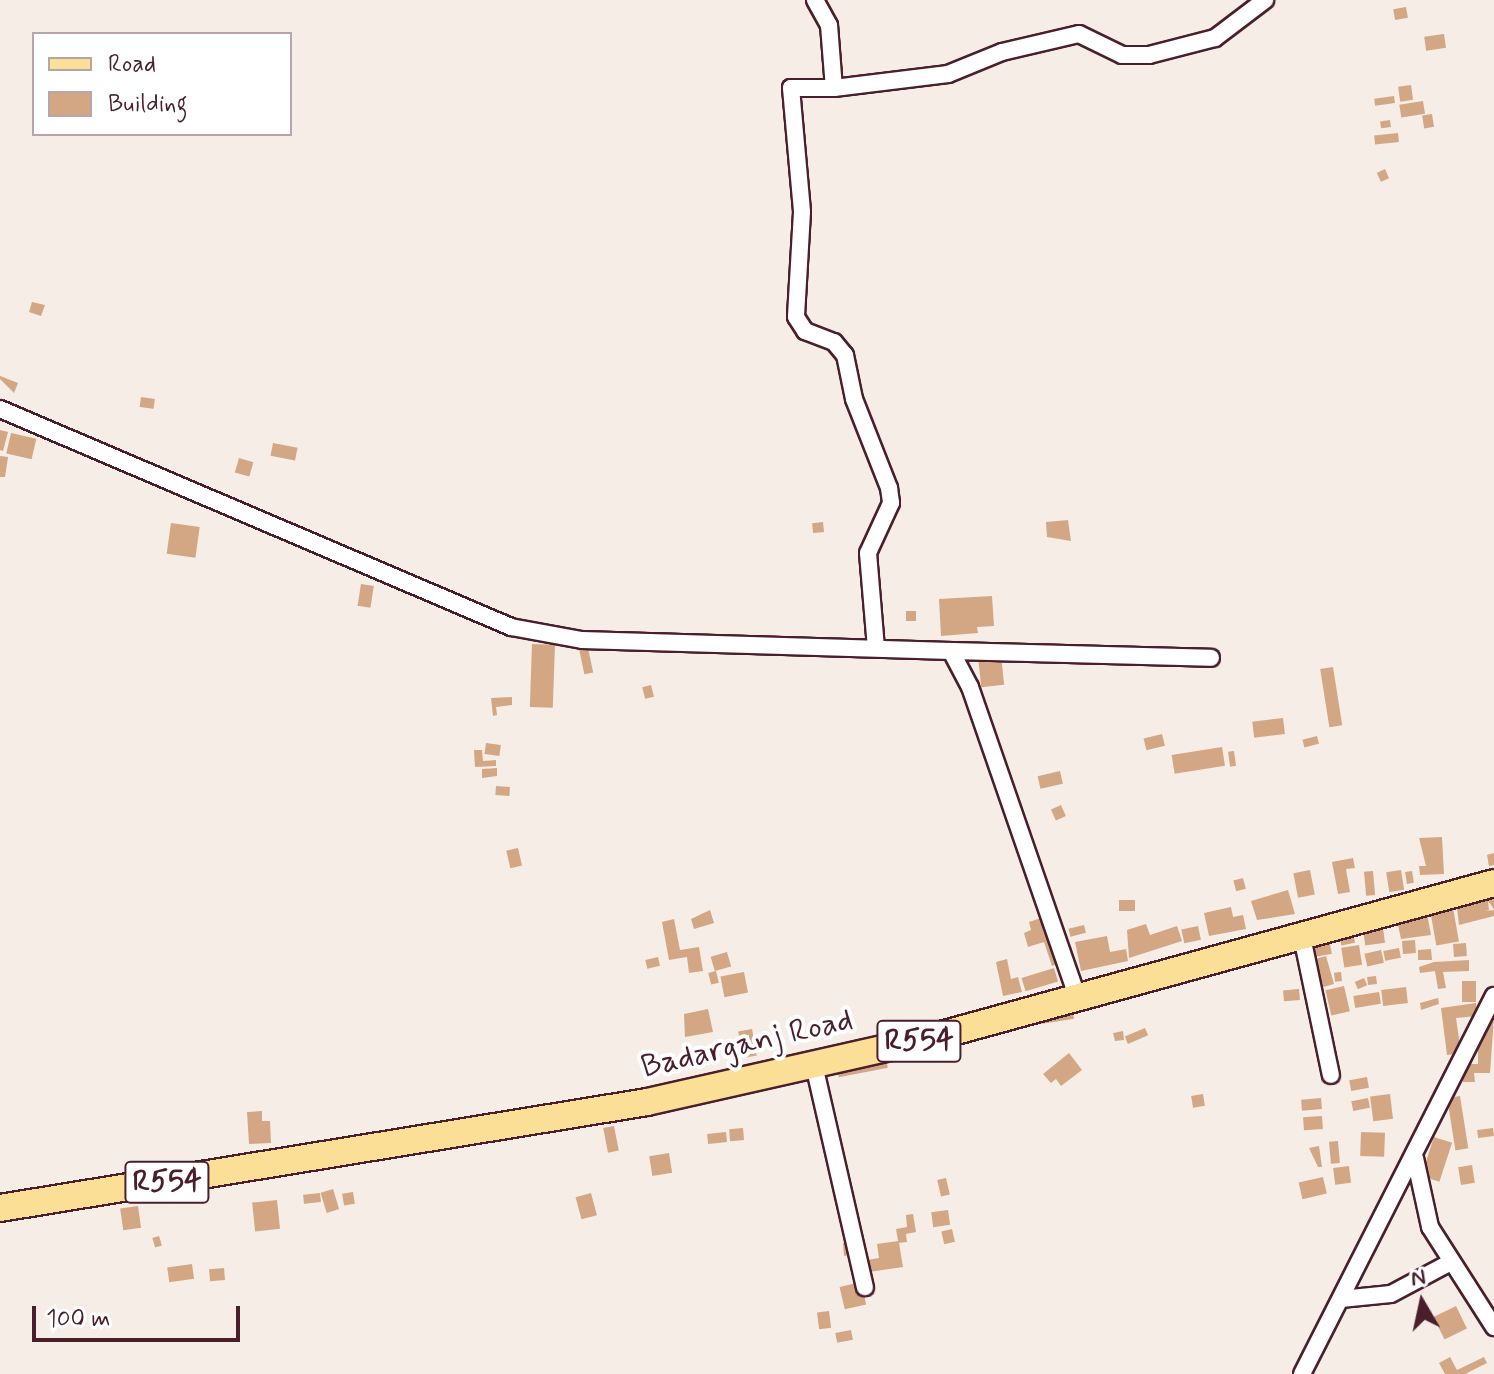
<!DOCTYPE html>
<style>
body{margin:0}
#map{position:relative;width:1494px;height:1374px;overflow:hidden;background:#f6ede6;font-family:Mynerve,sans-serif}
div>[style]{position:absolute}
[style*='--x']{left:calc(var(--x)*1px);top:calc(var(--y)*1px);width:calc(var(--w)*1px);rotate:calc(var(--a)*1deg)}
.building>*{inset:0;background:#d3a784;transform-origin:0 0}
.roads{filter:drop-shadow(2px 0 #4a1f2b) drop-shadow(-2px 0 #4a1f2b) drop-shadow(0 2px #4a1f2b) drop-shadow(0 -2px #4a1f2b)}
.minor>*{height:16px;margin:-8px;padding:0 8px;transform-origin:8px;border-radius:8px;background:#fff}
.primary>*{height:26px;margin:-13px;padding:0 13px;transform-origin:13px;border-radius:13px;background:#fbdf96}
span{translate:-50% -50%;white-space:nowrap;text-align:center;line-height:1.15;-webkit-text-stroke:8px #fff;paint-order:stroke}
.shield-label span{padding:2px 6px;background:#fff;border:2px solid;border-radius:6px;-webkit-text-stroke-width:0}
.shield-label{font-size:30px;color:#4a1f2b;font-weight:700}
.street-label{font-size:32px;color:#4a1f2b}
.legend{position:absolute;left:32px;top:32px;width:260px;height:104px;box-sizing:border-box;background:#fff;border:2px solid #b7a5aa;margin:0;padding:10px 14px;list-style:none;font-size:24px;color:#4a1f2b}
.legend li{display:flex;align-items:center;gap:16px;height:40px}
.legend b{width:40px;border:2px solid #b7a5aa}
.north{position:absolute;left:1382px;top:1262px;width:80px;height:80px;-webkit-text-stroke:6px #fff;paint-order:stroke;rotate:351deg;font-size:22px;font-weight:700;line-height:32px;text-align:center;color:#4a1f2b}
.north::after{content:'';display:block;margin:auto;width:28px;height:36px;background:#4a1f2b;clip-path:polygon(50% 0,100% 100%,50% 72%,0 100%)}
.scale{position:absolute;left:32px;top:1306px;width:208px;height:36px;box-sizing:border-box;border:4px solid #4a1f2b;border-top:0;padding-left:10px;font-size:24px;line-height:28px;white-space:nowrap;color:#4a1f2b;-webkit-text-stroke:6px #fff;paint-order:stroke}
</style>
<div id="map">
<div class="building">
<i style="left:1406px;top:7px;width:11px;height:13px;rotate:80deg"></i>
<i style="left:1444px;top:34px;width:14px;height:20px;rotate:82deg"></i>
<i style="left:1411px;top:85px;width:15px;height:13px;rotate:82deg"></i>
<i style="left:1394px;top:96px;width:7px;height:20px;rotate:82deg"></i>
<i style="left:1423px;top:101px;width:13px;height:24px;rotate:81deg"></i>
<i style="left:1432px;top:114px;width:13px;height:10px;rotate:81deg"></i>
<i style="left:1390px;top:120px;width:7px;height:10px;rotate:82deg"></i>
<i style="left:1398px;top:133px;width:9px;height:24px;rotate:84deg"></i>
<i style="left:1385px;top:169px;width:10px;height:9px;rotate:66deg"></i>
<i style="clip-path:polygon(32px 302px,45px 305px,41px 316px,29px 312px)"></i>
<i style="clip-path:polygon(0 376px,18px 383px,14px 393px,0 379px)"></i>
<i style="left:141px;top:397px;width:14px;height:10px;rotate:8deg"></i>
<i style="clip-path:polygon(0 430px,8px 432px,3px 451px,0 450px)"></i>
<i style="left:11px;top:433px;width:26px;height:21px;rotate:13deg"></i>
<i style="left:273px;top:443px;width:25px;height:13px;rotate:11deg"></i>
<i style="clip-path:polygon(0 456px,8px 457px,5px 477px,0 477px)"></i>
<i style="left:239px;top:458px;width:15px;height:15px;rotate:16deg"></i>
<i style="clip-path:polygon(1068px 520px,1071px 541px,1047px 537px,1046px 522px)"></i>
<i style="left:823px;top:522px;width:10px;height:11px;rotate:84deg"></i>
<i style="left:171px;top:523px;width:29px;height:31px;rotate:8deg"></i>
<i style="left:361px;top:584px;width:13px;height:22px;rotate:9deg"></i>
<i style="clip-path:polygon(992px 596px,994px 626px,977px 627px,978px 633px,941px 636px,939px 599px)"></i>
<i style="left:906px;top:611px;width:10px;height:10px"></i>
<i style="left:532px;top:644px;width:23px;height:63px;rotate:2deg"></i>
<i style="left:588px;top:648px;width:25px;height:9px;rotate:78deg"></i>
<i style="left:1001px;top:655px;width:30px;height:23px;rotate:84deg"></i>
<i style="left:1333px;top:667px;width:59px;height:13px;rotate:81deg"></i>
<i style="left:651px;top:685px;width:12px;height:9px;rotate:76deg"></i>
<i style="clip-path:polygon(512px 697px,512px 705px,496px 707px,497px 715px,493px 716px,491px 698px)"></i>
<i style="left:1283px;top:718px;width:16px;height:31px;rotate:83deg"></i>
<i style="left:1162px;top:734px;width:12px;height:19px;rotate:76deg"></i>
<i style="left:1317px;top:736px;width:8px;height:15px;rotate:76deg"></i>
<i style="left:486px;top:743px;width:15px;height:11px;rotate:8deg"></i>
<i style="left:1222px;top:747px;width:19px;height:51px;rotate:81deg"></i>
<i style="clip-path:polygon(474px 750px,482px 750px,483px 761px,496px 760px,496px 766px,475px 767px)"></i>
<i style="left:1234px;top:751px;width:15px;height:6px;rotate:82deg"></i>
<i style="clip-path:polygon(497px 768px,497px 776px,482px 778px,482px 769px)"></i>
<i style="left:1060px;top:771px;width:13px;height:23px;rotate:77deg"></i>
<i style="left:496px;top:786px;width:14px;height:9px;rotate:4deg"></i>
<i style="left:1061px;top:805px;width:12px;height:11px;rotate:66deg"></i>
<i style="clip-path:polygon(1442px 837px,1444px 874px,1420px 875px,1419px 866px,1426px 866px,1419px 838px)"></i>
<i style="left:518px;top:848px;width:18px;height:12px;rotate:77deg"></i>
<i style="clip-path:polygon(1494px 853px,1494px 865px,1489px 866px,1487px 855px)"></i>
<i style="clip-path:polygon(1353px 858px,1355px 868px,1346px 869px,1350px 892px,1338px 894px,1332px 862px)"></i>
<i style="left:1310px;top:870px;width:25px;height:17px;rotate:79deg"></i>
<i style="left:1401px;top:870px;width:20px;height:15px;rotate:81deg"></i>
<i style="left:1373px;top:871px;width:24px;height:9px;rotate:85deg"></i>
<i style="left:1412px;top:871px;width:12px;height:7px;rotate:81deg"></i>
<i style="left:1243px;top:878px;width:11px;height:10px;rotate:75deg"></i>
<i style="clip-path:polygon(1288px 890px,1295px 914px,1257px 920px,1251px 901px)"></i>
<i style="clip-path:polygon(1494px 891px,1494px 909px,1488px 901px,1489px 910px,1485px 911px,1494px 910px,1494px 916px,1459px 925px,1456px 900px)"></i>
<i style="left:1135px;top:900px;width:11px;height:16px;rotate:90deg"></i>
<i style="left:1452px;top:902px;width:40px;height:23px;rotate:80deg"></i>
<i style="clip-path:polygon(1231px 907px,1233px 917px,1243px 915px,1246px 929px,1209px 936px,1204px 913px)"></i>
<i style="clip-path:polygon(1426px 908px,1431px 935px,1401px 939px,1396px 916px)"></i>
<i style="clip-path:polygon(710px 910px,714px 923px,694px 929px,691px 919px)"></i>
<i style="clip-path:polygon(1047px 916px,1060px 963px,1052px 966px,1044px 942px,1028px 947px,1024px 933px,1031px 930px,1029px 922px)"></i>
<i style="clip-path:polygon(674px 919px,680px 950px,699px 947px,703px 971px,689px 973px,687px 957px,669px 960px,662px 922px)"></i>
<i style="left:1382px;top:921px;width:22px;height:20px;rotate:82deg"></i>
<i style="clip-path:polygon(1146px 924px,1150px 935px,1177px 926px,1182px 941px,1129px 958px,1127px 930px)"></i>
<i style="left:1084px;top:925px;width:8px;height:16px;rotate:76deg"></i>
<i style="left:1198px;top:926px;width:14px;height:17px;rotate:78deg"></i>
<i style="left:1352px;top:927px;width:16px;height:14px;rotate:79deg"></i>
<i style="left:1328px;top:934px;width:20px;height:19px;rotate:79deg"></i>
<i style="clip-path:polygon(1107px 936px,1110px 952px,1126px 949px,1128px 961px,1081px 971px,1075px 942px)"></i>
<i style="left:1415px;top:940px;width:13px;height:13px;rotate:86deg"></i>
<i style="left:1466px;top:943px;width:13px;height:13px;rotate:86deg"></i>
<i style="left:1359px;top:945px;width:20px;height:18px;rotate:81deg"></i>
<i style="left:1399px;top:948px;width:10px;height:16px;rotate:79deg"></i>
<i style="clip-path:polygon(1431px 949px,1432px 960px,1418px 960px,1418px 950px)"></i>
<i style="left:1381px;top:950px;width:13px;height:17px;rotate:77deg"></i>
<i style="left:727px;top:952px;width:15px;height:17px;rotate:74deg"></i>
<i style="left:1326px;top:956px;width:29px;height:11px;rotate:74deg"></i>
<i style="left:658px;top:957px;width:9px;height:13px;rotate:77deg"></i>
<i style="clip-path:polygon(1007px 959px,1011px 979px,1018px 977px,1022px 992px,1003px 996px,996px 962px)"></i>
<i style="clip-path:polygon(1469px 960px,1469px 971px,1443px 972px,1446px 988px,1438px 989px,1435px 971px,1420px 973px,1419px 967px,1434px 962px)"></i>
<i style="left:1054px;top:968px;width:14px;height:34px;rotate:73deg"></i>
<i style="left:716px;top:971px;width:12px;height:8px;rotate:76deg"></i>
<i style="left:744px;top:972px;width:21px;height:24px;rotate:79deg"></i>
<i style="left:1341px;top:972px;width:9px;height:7px;rotate:84deg"></i>
<i style="left:1376px;top:976px;width:8px;height:9px;rotate:83deg"></i>
<i style="left:1364px;top:978px;width:8px;height:10px;rotate:67deg"></i>
<i style="left:1462px;top:981px;width:14px;height:21px"></i>
<i style="left:1344px;top:986px;width:26px;height:19px;rotate:77deg"></i>
<i style="left:1406px;top:987px;width:16px;height:25px;rotate:83deg"></i>
<i style="left:1299px;top:989px;width:11px;height:16px;rotate:85deg"></i>
<i style="left:1379px;top:992px;width:12px;height:26px;rotate:81deg"></i>
<i style="clip-path:polygon(1438px 998px,1439px 1004px,1421px 1010px,1420px 1003px)"></i>
<i style="clip-path:polygon(1476px 1003px,1477px 1016px,1456px 1018px,1461px 1053px,1447px 1055px,1441px 1008px)"></i>
<i style="left:1072px;top:1006px;width:13px;height:35px;rotate:81deg"></i>
<i style="clip-path:polygon(708px 1009px,713px 1032px,685px 1037px,684px 1014px)"></i>
<i style="clip-path:polygon(1487px 1017px,1494px 1017px,1490px 1073px,1474px 1073px,1475px 1082px,1463px 1082px,1463px 1064px,1478px 1064px,1478px 1034px,1487px 1034px)"></i>
<i style="left:1145px;top:1028px;width:8px;height:22px;rotate:67deg"></i>
<i style="left:752px;top:1029px;width:27px;height:14px;rotate:80deg"></i>
<i style="clip-path:polygon(1123px 1031px,1124px 1040px,1115px 1041px,1113px 1033px)"></i>
<i style="left:918px;top:1045px;width:13px;height:27px;rotate:81deg"></i>
<i style="left:885px;top:1053px;width:15px;height:50px;rotate:79deg"></i>
<i style="clip-path:polygon(1069px 1053px,1082px 1070px,1061px 1086px,1056px 1079px,1051px 1083px,1043px 1074px)"></i>
<i style="left:1367px;top:1077px;width:11px;height:18px;rotate:80deg"></i>
<i style="left:1203px;top:1094px;width:12px;height:12px;rotate:81deg"></i>
<i style="left:1390px;top:1094px;width:25px;height:20px;rotate:83deg"></i>
<i style="left:1460px;top:1096px;width:53px;height:13px;rotate:81deg"></i>
<i style="left:1321px;top:1098px;width:11px;height:20px;rotate:85deg"></i>
<i style="left:1368px;top:1098px;width:10px;height:17px;rotate:79deg"></i>
<i style="clip-path:polygon(262px 1111px,262px 1121px,270px 1121px,271px 1143px,249px 1144px,247px 1112px)"></i>
<i style="left:1322px;top:1116px;width:13px;height:19px;rotate:86deg"></i>
<i style="left:614px;top:1126px;width:25px;height:11px;rotate:79deg"></i>
<i style="left:743px;top:1128px;width:12px;height:14px;rotate:85deg"></i>
<i style="left:1493px;top:1128px;width:8px;height:16px;rotate:83deg"></i>
<i style="left:726px;top:1132px;width:10px;height:19px;rotate:84deg"></i>
<i style="left:1361px;top:1132px;width:24px;height:24px;rotate:2deg"></i>
<i style="left:1434px;top:1137px;width:19px;height:41px;rotate:18deg"></i>
<i style="left:1338px;top:1141px;width:22px;height:9px;rotate:85deg"></i>
<i style="clip-path:polygon(1319px 1146px,1322px 1167px,1318px 1167px,1309px 1148px)"></i>
<i style="left:669px;top:1153px;width:20px;height:20px;rotate:81deg"></i>
<i style="left:1472px;top:1165px;width:18px;height:14px;rotate:81deg"></i>
<i style="left:1349px;top:1166px;width:17px;height:16px;rotate:83deg"></i>
<i style="left:1323px;top:1177px;width:17px;height:25px;rotate:77deg"></i>
<i style="left:946px;top:1178px;width:17px;height:9px;rotate:77deg"></i>
<i style="left:333px;top:1189px;width:21px;height:13px;rotate:73deg"></i>
<i style="left:353px;top:1192px;width:12px;height:11px;rotate:81deg"></i>
<i style="left:320px;top:1193px;width:9px;height:17px;rotate:84deg"></i>
<i style="left:591px;top:1193px;width:23px;height:16px;rotate:75deg"></i>
<i style="left:277px;top:1200px;width:29px;height:25px;rotate:84deg"></i>
<i style="left:138px;top:1206px;width:22px;height:18px;rotate:82deg"></i>
<i style="left:948px;top:1210px;width:15px;height:17px;rotate:82deg"></i>
<i style="clip-path:polygon(913px 1214px,916px 1232px,906px 1234px,907px 1242px,899px 1243px,903px 1267px,869px 1272px,867px 1260px,879px 1258px,877px 1244px,898px 1241px,896px 1229px,907px 1227px,906px 1215px)"></i>
<i style="left:952px;top:1229px;width:13px;height:11px;rotate:77deg"></i>
<i style="left:159px;top:1236px;width:10px;height:7px;rotate:73deg"></i>
<i style="clip-path:polygon(855px 1241px,856px 1254px,844px 1256px,843px 1243px)"></i>
<i style="left:192px;top:1264px;width:15px;height:25px;rotate:82deg"></i>
<i style="left:224px;top:1268px;width:12px;height:15px;rotate:85deg"></i>
<i style="left:861px;top:1282px;width:23px;height:22px;rotate:77deg"></i>
<i style="left:1456px;top:1306px;width:25px;height:25px;rotate:64deg"></i>
<i style="left:829px;top:1311px;width:17px;height:12px;rotate:83deg"></i>
<i style="left:851px;top:1330px;width:10px;height:16px;rotate:79deg"></i>
<i style="clip-path:polygon(1450px 1357px,1457px 1370px,1484px 1357px,1487px 1363px,1465px 1374px,1445px 1374px,1439px 1363px)"></i>
</div>
<div class="roads">
<div class="minor">
<i style="--x:815;--y:0;--w:29;--a:61"></i>
<i style="--x:829;--y:25;--w:63;--a:85.5"></i>
<i style="--x:834;--y:88;--w:43;--a:180"></i>
<i style="--x:791;--y:88;--w:124;--a:84.9"></i>
<i style="--x:802;--y:212;--w:105;--a:93.3"></i>
<i style="--x:796;--y:317;--w:17;--a:57"></i>
<i style="--x:805;--y:331;--w:31;--a:21"></i>
<i style="--x:834;--y:342;--w:17;--a:50"></i>
<i style="--x:845;--y:355;--w:45;--a:78.4"></i>
<i style="--x:854;--y:399;--w:96;--a:68.5"></i>
<i style="--x:889;--y:488;--w:15;--a:82"></i>
<i style="--x:891;--y:503;--w:55;--a:114.7"></i>
<i style="--x:868;--y:553;--w:95;--a:85.2"></i>
<i style="--x:834;--y:88;--w:115;--a:-7"></i>
<i style="--x:948;--y:74;--w:58;--a:-22.2"></i>
<i style="--x:1002;--y:52;--w:79;--a:-13.2"></i>
<i style="--x:1079;--y:34;--w:48;--a:26"></i>
<i style="--x:1122;--y:55;--w:27;--a:0"></i>
<i style="--x:1149;--y:55;--w:68;--a:-14.4"></i>
<i style="--x:1215;--y:38;--w:63;--a:-37.2"></i>
<i style="--x:0;--y:409;--w:556;--a:23.1"></i>
<i style="--x:511;--y:627;--w:72;--a:10.4"></i>
<i style="--x:582;--y:640;--w:369;--a:1.7"></i>
<i style="--x:951;--y:651;--w:41;--a:62.2"></i>
<i style="--x:970;--y:687;--w:324;--a:70.9"></i>
<i style="--x:951;--y:651;--w:260;--a:1.5"></i>
<i style="--x:1301;--y:932;--w:146;--a:78.2"></i>
<i style="--x:814;--y:1065;--w:228;--a:77.1"></i>
<i style="--x:1415;--y:1158;--w:71;--a:77.7"></i>
<i style="--x:1430;--y:1227;--w:119;--a:57.4"></i>
<i style="--x:1341;--y:1299;--w:50;--a:-5.7"></i>
<i style="--x:1391;--y:1294;--w:68;--a:-28.1"></i>
<i style="--x:1302;--y:1374;--w:424;--a:-63.1"></i>
</div>
<div class="primary">
<i style="--x:0;--y:1208;--w:656;--a:-9.3"></i>
<i style="--x:647;--y:1102;--w:283;--a:-12.7"></i>
<i style="--x:923;--y:1040;--w:592;--a:-15.37"></i>
</div>
</div>
<div class="shield-label">
<span style="left:919px;top:1041px">R554</span>
<span style="left:167px;top:1182px">R554</span>
</div>
<div class="street-label">
<span style="left:747px;top:1044px;rotate:-13deg">Badarganj Road</span>
</div>
<ul class="legend">
<li><b style="height:10px;background:#fbdf96"></b>Road</li>
<li><b style="height:22px;background:#d3a784"></b>Building</li>
</ul>
<div class="north">N</div>
<div class="scale">100 m</div>
</div>
